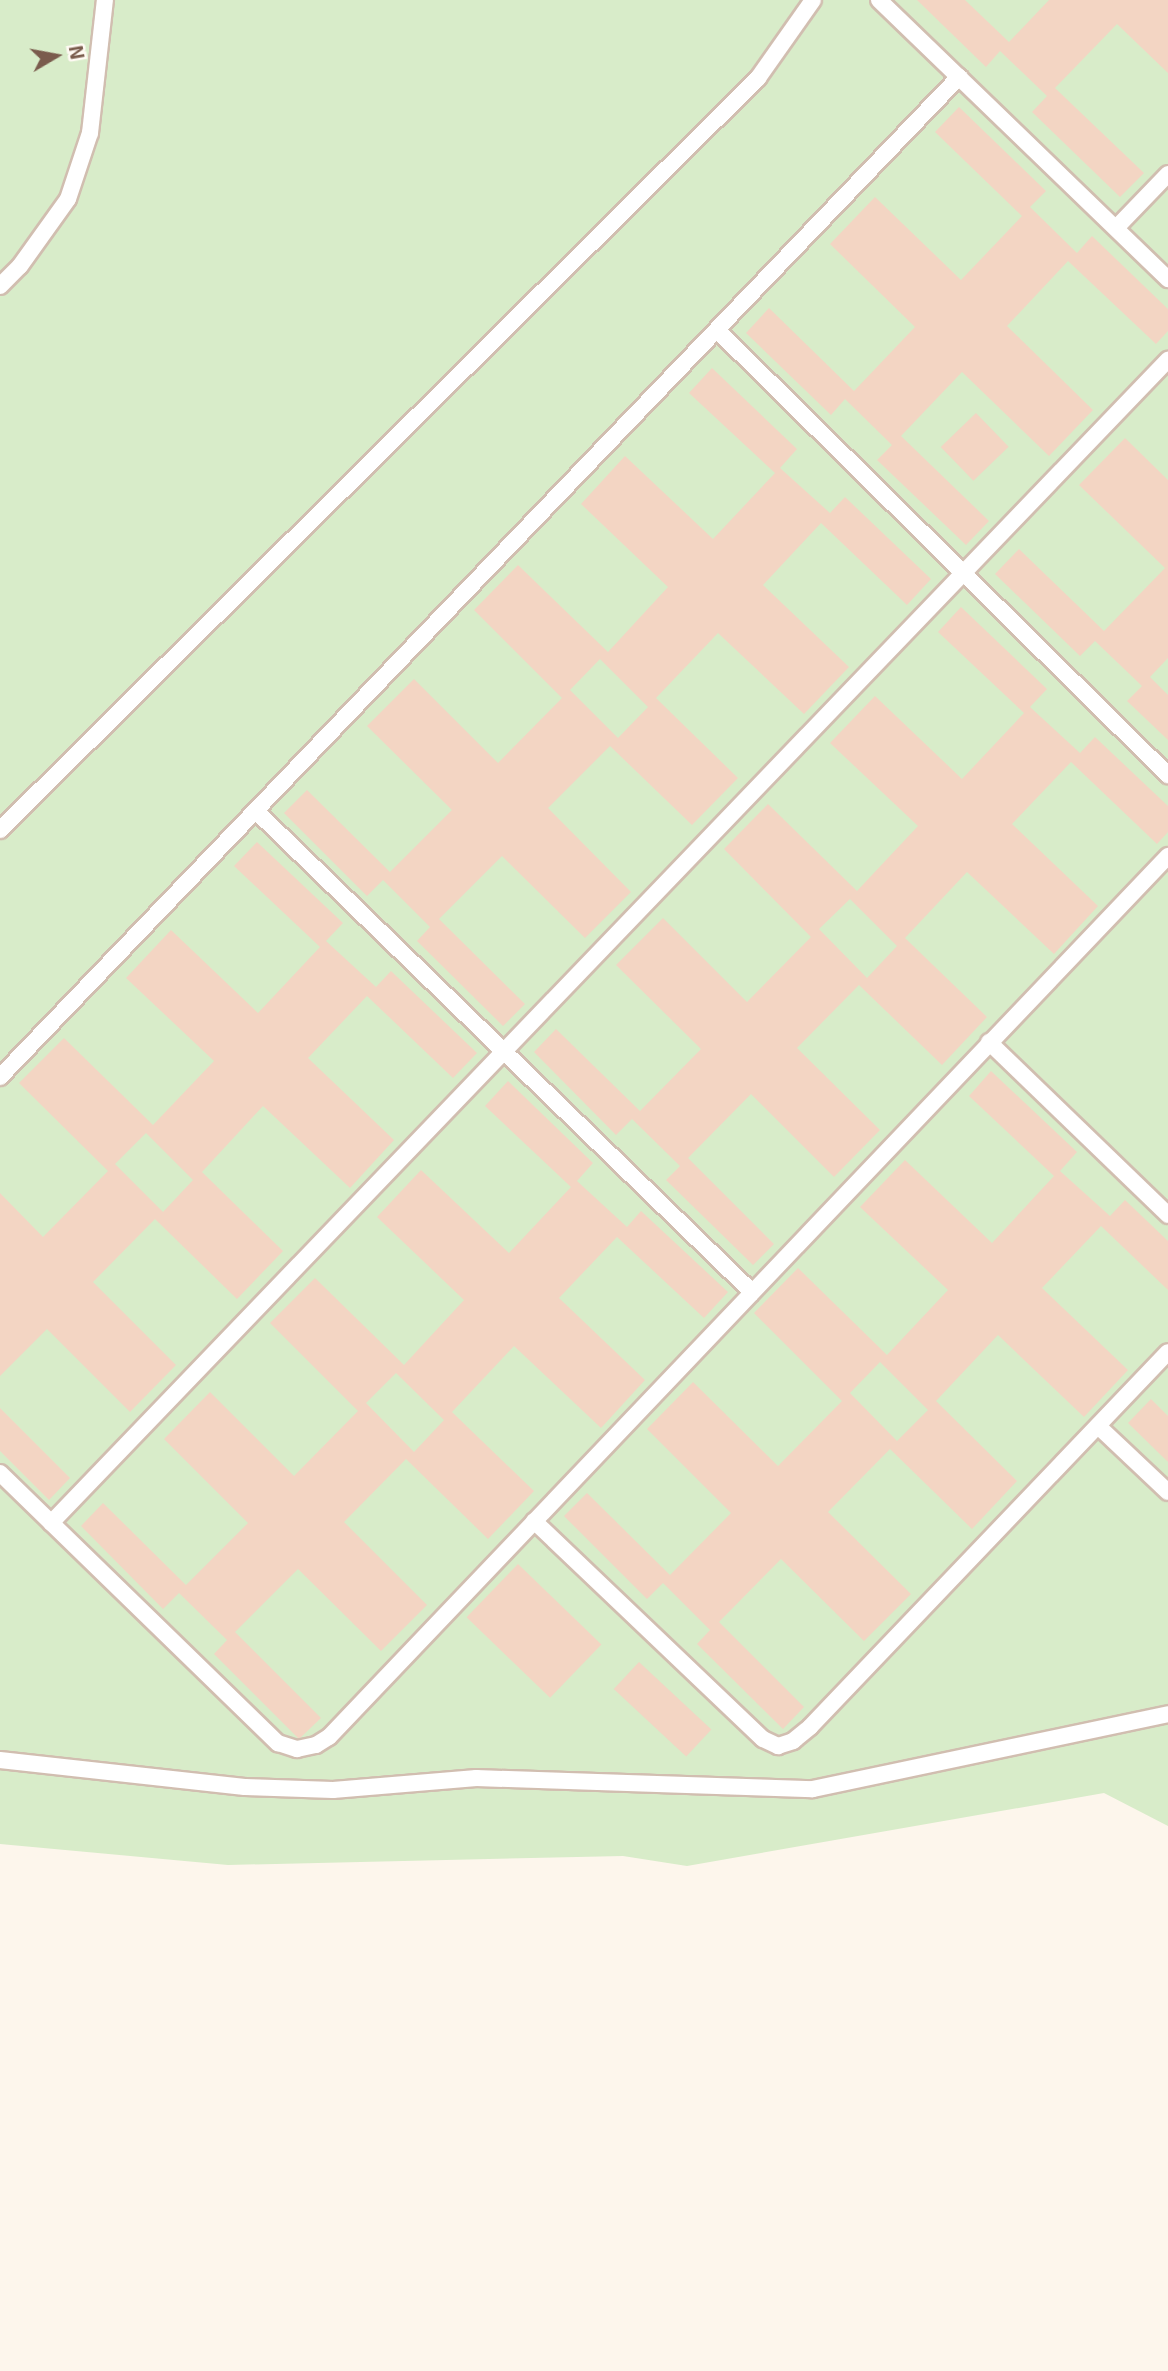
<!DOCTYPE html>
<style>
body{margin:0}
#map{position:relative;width:1168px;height:2371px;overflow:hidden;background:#fdf6ec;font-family:"Exo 2",sans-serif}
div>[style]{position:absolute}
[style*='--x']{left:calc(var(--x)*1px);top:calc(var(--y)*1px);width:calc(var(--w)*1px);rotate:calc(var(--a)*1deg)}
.green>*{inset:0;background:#d8ecc9}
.building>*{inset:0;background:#f3d5c3;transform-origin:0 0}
.roads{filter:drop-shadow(2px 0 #d1beb0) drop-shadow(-2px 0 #d1beb0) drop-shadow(0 2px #d1beb0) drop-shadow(0 -2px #d1beb0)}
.service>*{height:16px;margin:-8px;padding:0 8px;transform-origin:8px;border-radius:8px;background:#fff}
span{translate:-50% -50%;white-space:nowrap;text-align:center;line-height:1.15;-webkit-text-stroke:6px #fffaf3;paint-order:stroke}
.north{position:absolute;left:21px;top:21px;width:70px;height:70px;-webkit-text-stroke:5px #fffaf3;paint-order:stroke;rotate:80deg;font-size:19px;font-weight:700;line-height:28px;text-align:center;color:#7a5c4d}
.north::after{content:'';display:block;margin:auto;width:24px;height:32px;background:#7a5c4d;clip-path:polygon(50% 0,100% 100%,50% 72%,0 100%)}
</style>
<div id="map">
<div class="green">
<i style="clip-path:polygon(0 0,1168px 0,1168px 1826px,1104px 1793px,687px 1866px,623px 1856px,228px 1865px,0 1844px)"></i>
</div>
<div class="building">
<i style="clip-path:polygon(917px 0,965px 0,1009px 42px,1049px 0,1168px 0,1168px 73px,1117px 24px,1055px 88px,1144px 173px,1120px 197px,1032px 112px,1047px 96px,1000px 51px,986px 67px)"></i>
<i style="clip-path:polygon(959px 107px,1046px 191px,1030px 207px,1077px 253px,1092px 236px,1168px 309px,1168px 331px,1156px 344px,1068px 261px,1007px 326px,1093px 410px,1049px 456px,962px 372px,901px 436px,989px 521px,966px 545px,877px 460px,892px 445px,845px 399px,831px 415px,746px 333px,769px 308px,854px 391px,915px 327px,830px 244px,875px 197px,961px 280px,1022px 216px,935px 132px)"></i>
<i style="clip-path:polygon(evenodd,712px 368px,797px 449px,780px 468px,830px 513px,845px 497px,931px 579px,907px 605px,821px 523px,763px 585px,849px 667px,804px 714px,718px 633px,656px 698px,738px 778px,692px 825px,610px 746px,548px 808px,631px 892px,585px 938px,502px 856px,439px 919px,525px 1004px,503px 1026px,417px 941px,430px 927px,383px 880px,367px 896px,284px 813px,307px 790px,390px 872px,452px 810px,367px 726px,414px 679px,498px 763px,562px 698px,474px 610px,518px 565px,608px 652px,668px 587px,581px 504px,625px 456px,713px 539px,775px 473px,689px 393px,712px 368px,600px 659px,648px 707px,618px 738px,570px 690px,600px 659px)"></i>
<i style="left:976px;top:413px;width:47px;height:49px;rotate:46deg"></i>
<i style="clip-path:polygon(1125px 438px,1168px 480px,1168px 658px,1150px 677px,1168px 695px,1168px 740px,1127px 701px,1142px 686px,1095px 641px,1080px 656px,995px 574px,1019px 549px,1104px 631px,1165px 568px,1079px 485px)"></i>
<i style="clip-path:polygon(evenodd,961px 607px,1047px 689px,1030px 707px,1080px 753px,1095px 737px,1168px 806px,1168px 832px,1157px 844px,1071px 762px,1012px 824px,1098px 906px,1054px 954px,967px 872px,905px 938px,987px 1017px,942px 1065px,859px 985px,797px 1048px,880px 1130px,834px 1177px,751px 1094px,688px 1158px,774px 1244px,753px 1265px,666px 1180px,680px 1166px,632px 1119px,616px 1135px,534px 1052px,556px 1029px,640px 1111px,701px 1049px,616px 965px,663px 918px,747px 1002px,811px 937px,724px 849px,768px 804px,857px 891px,918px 826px,830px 743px,875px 696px,962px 779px,1024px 713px,938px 632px,961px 607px,850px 899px,897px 946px,867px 978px,819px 929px,850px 899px)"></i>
<i style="clip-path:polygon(evenodd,257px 842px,343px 923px,326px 941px,376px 987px,391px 971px,477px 1053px,453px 1078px,367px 996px,308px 1058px,394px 1140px,350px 1188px,263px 1106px,202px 1172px,283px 1251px,237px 1299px,155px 1219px,93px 1282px,176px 1365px,130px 1412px,47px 1329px,0 1376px,0 1193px,43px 1237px,108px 1171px,19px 1083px,64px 1038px,153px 1125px,214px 1061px,126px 978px,171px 930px,258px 1013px,320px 947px,234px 866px,257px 842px,146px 1133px,193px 1180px,163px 1212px,115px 1164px,146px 1133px)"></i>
<i style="clip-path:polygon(evenodd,991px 1071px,1077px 1152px,1060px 1171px,1110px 1216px,1125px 1200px,1168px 1241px,1168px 1290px,1101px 1226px,1042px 1288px,1128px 1370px,1084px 1417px,998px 1335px,936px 1401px,1017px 1481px,972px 1529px,890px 1449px,828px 1512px,911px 1594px,864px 1641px,781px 1559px,719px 1622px,804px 1707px,783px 1729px,697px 1644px,710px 1630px,663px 1583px,647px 1599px,564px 1516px,587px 1493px,670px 1575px,731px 1513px,647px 1429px,693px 1382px,778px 1466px,842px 1401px,754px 1313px,798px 1268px,887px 1355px,948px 1290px,860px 1207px,905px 1160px,992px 1243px,1054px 1176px,969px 1096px,991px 1071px,880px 1362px,928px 1410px,897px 1441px,850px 1393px,880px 1362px)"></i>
<i style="clip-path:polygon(evenodd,508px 1081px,593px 1163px,577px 1181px,627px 1227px,641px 1211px,728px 1292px,704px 1318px,617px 1237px,559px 1298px,645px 1380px,601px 1428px,514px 1346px,452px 1412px,534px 1491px,488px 1539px,406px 1459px,344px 1522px,427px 1605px,381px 1651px,298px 1569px,235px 1632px,321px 1718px,299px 1739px,214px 1654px,227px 1640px,179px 1593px,163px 1609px,81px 1526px,103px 1503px,186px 1585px,248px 1523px,164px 1439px,210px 1392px,294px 1476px,358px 1411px,270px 1323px,315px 1278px,404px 1365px,464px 1300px,377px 1217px,421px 1170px,509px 1253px,571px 1187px,485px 1106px,508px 1081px,396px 1373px,444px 1420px,414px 1452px,366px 1403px,396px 1373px)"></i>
<i style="clip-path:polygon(1151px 1399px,1168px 1416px,1168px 1462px,1128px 1423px)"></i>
<i style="clip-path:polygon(0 1408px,70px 1478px,49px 1500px,0 1451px)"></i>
<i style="left:518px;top:1564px;width:116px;height:74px;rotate:44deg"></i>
<i style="left:639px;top:1662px;width:99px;height:37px;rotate:43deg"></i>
</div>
<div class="roads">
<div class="service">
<i style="--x:879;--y:0;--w:402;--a:44"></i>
<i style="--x:1116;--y:228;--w:75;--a:-46.1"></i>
<i style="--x:0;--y:286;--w:28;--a:-45"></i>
<i style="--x:20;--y:266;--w:82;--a:-54.4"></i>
<i style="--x:68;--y:199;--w:70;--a:-71.6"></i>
<i style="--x:90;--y:133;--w:134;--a:-83.6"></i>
<i style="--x:717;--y:330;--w:634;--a:44.62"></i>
<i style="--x:257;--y:812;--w:690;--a:44.12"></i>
<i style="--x:0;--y:830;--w:1068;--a:-44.77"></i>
<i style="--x:758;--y:78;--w:95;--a:-54.8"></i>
<i style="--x:989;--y:1042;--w:249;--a:44"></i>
<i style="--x:0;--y:1077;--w:1386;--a:-46.2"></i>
<i style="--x:1098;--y:1426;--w:96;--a:43.3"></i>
<i style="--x:0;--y:1473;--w:388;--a:44.2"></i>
<i style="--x:278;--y:1743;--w:20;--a:18"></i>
<i style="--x:297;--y:1749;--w:19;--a:-12"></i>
<i style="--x:316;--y:1745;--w:15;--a:-32"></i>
<i style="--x:329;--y:1737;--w:1217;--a:-46.4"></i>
<i style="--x:534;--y:1521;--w:316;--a:43.6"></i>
<i style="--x:763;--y:1739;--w:17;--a:25"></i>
<i style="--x:778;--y:1746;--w:16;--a:-18"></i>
<i style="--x:793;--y:1741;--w:22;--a:-39"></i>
<i style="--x:810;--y:1727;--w:518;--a:-46.33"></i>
<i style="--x:51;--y:1523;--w:1613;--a:-46.16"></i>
<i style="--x:0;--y:1760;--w:246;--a:6.3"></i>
<i style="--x:245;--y:1787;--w:88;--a:2"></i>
<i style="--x:333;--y:1790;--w:144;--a:-4.8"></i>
<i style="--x:476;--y:1778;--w:337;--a:1.9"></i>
<i style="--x:813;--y:1789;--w:363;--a:-11.9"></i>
</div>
</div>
<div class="north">N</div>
</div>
